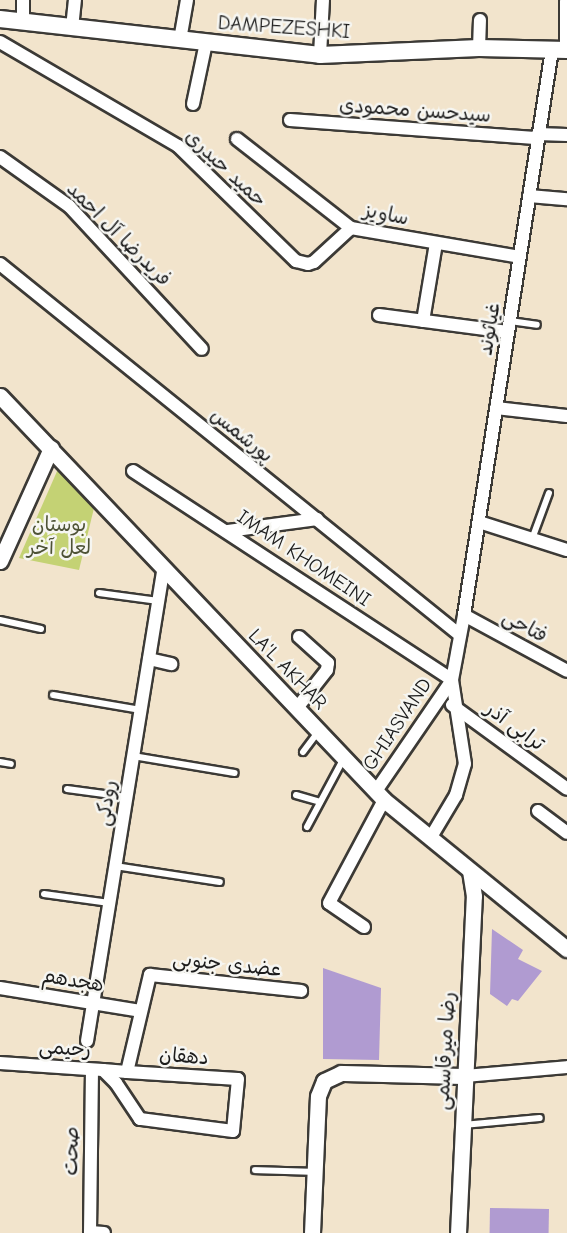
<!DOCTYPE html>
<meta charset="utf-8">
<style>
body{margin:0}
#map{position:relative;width:567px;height:1233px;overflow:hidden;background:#f2e4cc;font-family:"Comic Neue","Playpen Sans Arabic",sans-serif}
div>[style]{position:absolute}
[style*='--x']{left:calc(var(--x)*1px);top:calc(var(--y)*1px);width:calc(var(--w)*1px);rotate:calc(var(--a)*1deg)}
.green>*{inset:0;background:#c4d274}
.building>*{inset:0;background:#b09bd1;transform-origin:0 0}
.roads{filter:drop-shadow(2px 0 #3c3a36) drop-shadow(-2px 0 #3c3a36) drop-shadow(0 2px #3c3a36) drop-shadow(0 -2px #3c3a36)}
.service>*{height:6px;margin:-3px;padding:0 3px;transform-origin:3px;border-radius:3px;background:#fff}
.minor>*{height:12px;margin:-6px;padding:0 6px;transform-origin:6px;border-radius:6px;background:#fff}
.tertiary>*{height:15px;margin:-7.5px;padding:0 7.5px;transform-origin:7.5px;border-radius:7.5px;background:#fff}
.secondary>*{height:16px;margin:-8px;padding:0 8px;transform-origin:8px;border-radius:8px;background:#fff}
span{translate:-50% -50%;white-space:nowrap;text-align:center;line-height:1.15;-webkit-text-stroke:5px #f6f6f2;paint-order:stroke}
.street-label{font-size:20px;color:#1c1c1c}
.park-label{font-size:20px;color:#4e5336}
</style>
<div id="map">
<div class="green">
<i style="clip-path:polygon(58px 469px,94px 508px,79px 570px,19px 558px)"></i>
</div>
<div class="building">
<i style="clip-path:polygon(492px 929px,523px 950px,518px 959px,542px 971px,518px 1001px,512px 999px,507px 1006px,490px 994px)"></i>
<i style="clip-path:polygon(323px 968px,381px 988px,379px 1060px,323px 1059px)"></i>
<i style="left:490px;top:1208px;width:59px;height:25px;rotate:1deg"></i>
</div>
<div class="roads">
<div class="service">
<i style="--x:510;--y:321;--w:27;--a:8"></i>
<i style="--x:532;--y:539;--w:49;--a:-69.7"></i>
<i style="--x:99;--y:593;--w:60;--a:7.7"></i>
<i style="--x:0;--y:620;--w:42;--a:12.4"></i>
<i style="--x:53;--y:695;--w:89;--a:9.7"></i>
<i style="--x:303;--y:752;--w:25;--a:-53"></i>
<i style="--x:133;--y:756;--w:103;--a:9.5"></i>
<i style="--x:0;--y:762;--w:11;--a:10"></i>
<i style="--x:67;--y:789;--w:60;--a:7.7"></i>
<i style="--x:296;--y:795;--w:25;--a:16"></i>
<i style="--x:307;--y:827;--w:78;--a:-61.8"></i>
<i style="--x:115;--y:866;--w:106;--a:8.7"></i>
<i style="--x:44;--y:894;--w:66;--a:7.9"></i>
<i style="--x:463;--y:1125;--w:77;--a:-5.2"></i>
<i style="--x:255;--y:1170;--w:60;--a:1.9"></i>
</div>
<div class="minor">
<i style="--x:23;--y:0;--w:22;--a:90"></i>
<i style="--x:566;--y:1;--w:49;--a:90"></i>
<i style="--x:72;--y:28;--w:28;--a:-84"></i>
<i style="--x:180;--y:40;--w:41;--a:-80.1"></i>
<i style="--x:0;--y:42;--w:206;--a:30.3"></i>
<i style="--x:178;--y:146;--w:165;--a:44.3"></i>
<i style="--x:296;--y:261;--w:12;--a:14"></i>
<i style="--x:308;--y:264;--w:6;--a:-18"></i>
<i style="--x:314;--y:262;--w:50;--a:-42.6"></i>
<i style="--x:479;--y:48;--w:28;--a:-88"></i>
<i style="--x:320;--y:55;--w:55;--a:-86.9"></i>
<i style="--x:193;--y:104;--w:62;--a:-78"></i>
<i style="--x:290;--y:120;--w:249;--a:4.2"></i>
<i style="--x:538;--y:134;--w:29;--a:2"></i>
<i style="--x:237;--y:139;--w:145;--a:38"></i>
<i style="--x:351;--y:228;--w:171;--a:9.7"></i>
<i style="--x:0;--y:157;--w:85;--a:35.4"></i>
<i style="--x:69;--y:206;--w:195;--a:47.1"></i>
<i style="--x:529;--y:196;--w:38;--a:5"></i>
<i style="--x:0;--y:264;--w:591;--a:38.89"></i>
<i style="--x:379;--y:315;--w:130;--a:7.5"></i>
<i style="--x:423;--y:321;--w:79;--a:-80.5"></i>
<i style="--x:496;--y:408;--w:71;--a:6.4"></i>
<i style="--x:133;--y:471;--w:381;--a:33.2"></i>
<i style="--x:452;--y:680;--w:135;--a:124.4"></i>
<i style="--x:479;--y:522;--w:92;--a:17.7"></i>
<i style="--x:228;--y:531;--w:90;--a:-7.7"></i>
<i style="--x:464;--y:615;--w:117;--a:28.5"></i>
<i style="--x:149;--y:659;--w:23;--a:13"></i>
<i style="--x:452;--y:705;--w:142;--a:36.1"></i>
<i style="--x:297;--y:708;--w:48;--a:-51.7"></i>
<i style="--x:327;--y:670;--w:7;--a:-82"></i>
<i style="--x:328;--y:663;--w:39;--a:-138"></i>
<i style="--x:538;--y:811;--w:36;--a:37"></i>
<i style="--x:431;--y:837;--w:49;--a:-59.2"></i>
<i style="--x:456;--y:795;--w:32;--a:-74"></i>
<i style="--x:465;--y:764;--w:85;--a:-98.8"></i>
<i style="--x:452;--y:680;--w:66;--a:-79.5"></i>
<i style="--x:464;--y:615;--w:572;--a:-81.15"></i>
<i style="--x:364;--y:927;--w:42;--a:-145.6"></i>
<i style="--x:329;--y:903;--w:117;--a:-61.9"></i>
<i style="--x:0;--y:988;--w:142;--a:9.3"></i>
<i style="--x:87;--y:1041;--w:477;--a:-80.8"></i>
<i style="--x:0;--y:1063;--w:103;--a:3.9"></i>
<i style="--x:103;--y:1070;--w:24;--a:5"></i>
<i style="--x:127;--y:1072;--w:111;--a:3.6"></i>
<i style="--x:238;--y:1079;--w:52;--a:95.5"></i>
<i style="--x:233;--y:1131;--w:94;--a:-172.6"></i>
<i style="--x:140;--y:1119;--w:43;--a:-123.7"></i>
<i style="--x:116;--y:1083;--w:18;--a:-135"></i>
<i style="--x:127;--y:1072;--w:100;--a:-76.7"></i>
<i style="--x:150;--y:975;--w:152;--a:6"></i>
<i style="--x:465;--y:1076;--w:102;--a:-5"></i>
<i style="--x:90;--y:1232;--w:14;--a:4"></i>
<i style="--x:90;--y:1233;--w:163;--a:-89.3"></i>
</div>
<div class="tertiary">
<i style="--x:0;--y:396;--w:557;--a:46.45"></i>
<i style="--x:384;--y:800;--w:236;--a:39.2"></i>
<i style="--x:0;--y:561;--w:124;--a:-65.7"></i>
<i style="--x:312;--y:1233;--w:137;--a:-87.5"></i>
<i style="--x:318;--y:1096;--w:16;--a:-68"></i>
<i style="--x:324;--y:1081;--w:19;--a:-25"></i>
<i style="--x:341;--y:1073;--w:124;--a:1.4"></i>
<i style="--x:458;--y:1233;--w:337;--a:-87.3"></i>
<i style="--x:474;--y:896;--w:25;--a:-99"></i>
</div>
<div class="secondary">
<i style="--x:0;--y:19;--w:322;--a:6.4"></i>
<i style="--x:320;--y:55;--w:159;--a:-2.5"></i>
<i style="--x:479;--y:48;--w:88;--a:1.3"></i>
</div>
</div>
<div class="street-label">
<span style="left:284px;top:27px;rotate:4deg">DAMPEZESHKI</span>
<span style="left:415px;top:110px;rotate:4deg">سیدحسن محمودی</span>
<span style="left:226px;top:168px;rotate:43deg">حمید حیدری</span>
<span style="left:386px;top:214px;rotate:11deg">ساویز</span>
<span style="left:119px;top:234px;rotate:45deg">فریدرضا آل احمد</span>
<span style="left:489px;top:329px;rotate:-81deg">غیاثوند</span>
<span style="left:242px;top:435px;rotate:39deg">پورشمس</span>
<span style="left:304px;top:558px;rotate:34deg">IMAM KHOMEINI</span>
<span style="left:525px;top:626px;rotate:28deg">فتاحی</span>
<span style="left:288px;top:669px;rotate:46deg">LA'L AKHAR</span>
<span style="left:397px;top:724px;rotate:-56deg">GHIASVAND</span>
<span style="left:515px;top:726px;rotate:36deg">ترابی آذر</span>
<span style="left:106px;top:803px;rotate:-81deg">رودکی</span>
<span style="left:227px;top:964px;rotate:6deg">عضدی جنوبی</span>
<span style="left:73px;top:980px;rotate:9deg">هجدهم</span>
<span style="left:65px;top:1048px;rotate:4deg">رحیمی</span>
<span style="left:445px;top:1051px;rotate:-87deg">رضا میرقاسمی</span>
<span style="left:184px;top:1056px;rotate:4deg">دهقان</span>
<span style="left:71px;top:1151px;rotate:-89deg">صحت</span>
</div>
<div class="park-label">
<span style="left:59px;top:536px">بوستان<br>لعل آخر</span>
</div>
</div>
